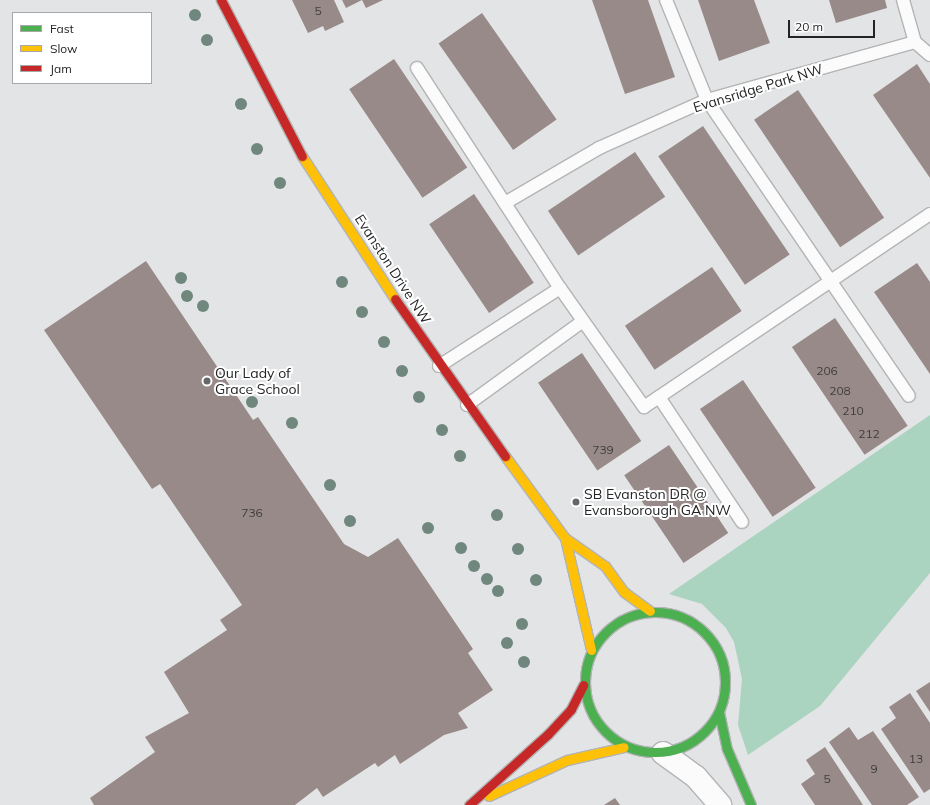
<!DOCTYPE html>
<style>
body{margin:0}
#map{position:relative;width:930px;height:805px;overflow:hidden;background:#e3e4e5;font-family:Mulish,sans-serif}
div>[style]{position:absolute}
[style*='--x']{left:calc(var(--x)*1px);top:calc(var(--y)*1px);width:calc(var(--w)*1px);rotate:calc(var(--a)*1deg)}
.green>*{inset:0;background:#aad3c0}
.building>*{inset:0;background:#988a89;transform-origin:0 0}
.roads{filter:drop-shadow(1px 0 #b3b4b5) drop-shadow(-1px 0 #b3b4b5) drop-shadow(0 1px #b3b4b5) drop-shadow(0 -1px #b3b4b5)}
.lane>*{height:12px;margin:-6px;padding:0 6px;transform-origin:6px;border-radius:6px;background:#fbfbfb}
.street>*{height:22px;margin:-11px;padding:0 11px;transform-origin:11px;border-radius:11px;background:#fbfbfb}
.fast>*{height:9px;margin:-4.5px;padding:0 4.5px;transform-origin:4.5px;border-radius:4.5px;background:#4caf50}
.fast>.ring{margin:-4.5px;padding:0;box-sizing:content-box;background:none;border:9px solid #4caf50;border-radius:50%}
.slow>*{height:9px;margin:-4.5px;padding:0 4.5px;transform-origin:4.5px;border-radius:4.5px;background:#ffc107}
.jam>*{height:9px;margin:-4.5px;padding:0 4.5px;transform-origin:4.5px;border-radius:4.5px;background:#c62828}
.trees>*{width:12px;height:12px;margin:-6px;border-radius:50%;background:#70877e}
.dots>*{width:11px;height:11px;translate:-50% -50%;box-sizing:border-box;border:2px solid #fff;border-radius:50%}
span{translate:-50% -50%;white-space:nowrap;text-align:center;line-height:1.15;-webkit-text-stroke:4px #fff;paint-order:stroke}
.number-label{font-size:12px;color:#403e3e}
.number-label span{-webkit-text-stroke-width:0}
.street-label{font-size:14px;color:#232425}
.poi-label{font-size:14px;color:#232425}
.left{translate:0 -50%;text-align:left}
.legend{position:absolute;left:12px;top:12px;width:140px;height:72px;box-sizing:border-box;background:#fff;border:1px solid #a7a7a8;margin:0;padding:5px 7px;list-style:none;font-size:12px;color:#232425}
.legend li{display:flex;align-items:center;gap:8px;height:20px}
.legend b{width:20px;border:1px solid #a7a7a8}
.scale{position:absolute;left:788px;top:20px;width:87px;height:18px;box-sizing:border-box;border:2px solid #232425;border-top:0;padding-left:5px;font-size:12px;line-height:14px;white-space:nowrap;color:#232425;-webkit-text-stroke:3px #fff;paint-order:stroke}
</style>
<div id="map">
<div class="green">
<i style="clip-path:polygon(930px 415px,930px 573px,820px 706px,748px 755px,738px 725px,742px 679px,734px 642px,726px 628px,702px 604px,669px 594px)"></i>
</div>
<div class="building">
<i style="clip-path:polygon(292px 0,334px 0,344px 22px,325px 31px,323px 26px,308px 33px)"></i>
<i style="clip-path:polygon(342px 0,362px 0,346px 8px)"></i>
<i style="clip-path:polygon(362px 0,383px 0,366px 8px)"></i>
<i style="clip-path:polygon(592px 0,648px 0,675px 77px,625px 94px)"></i>
<i style="clip-path:polygon(698px 0,754px 0,770px 43px,719px 61px)"></i>
<i style="clip-path:polygon(829px 0,885px 0,887px 8px,836px 23px)"></i>
<i style="left:482px;top:13px;width:130px;height:53px;rotate:55deg"></i>
<i style="left:394px;top:59px;width:131px;height:54px;rotate:56deg"></i>
<i style="clip-path:polygon(917px 64px,930px 84px,930px 178px,873px 95px)"></i>
<i style="left:798px;top:90px;width:154px;height:53px;rotate:56deg"></i>
<i style="left:703px;top:126px;width:155px;height:54px;rotate:56deg"></i>
<i style="left:635px;top:152px;width:54px;height:105px;rotate:56deg"></i>
<i style="left:474px;top:194px;width:107px;height:54px;rotate:56deg"></i>
<i style="clip-path:polygon(146px 261px,253px 420px,258px 417px,344px 544px,368px 557px,398px 538px,473px 649px,468px 653px,493px 690px,458px 713px,468px 728px,444px 735px,400px 764px,395px 755px,378px 767px,375px 763px,323px 797px,317px 788px,295px 805px,94px 805px,90px 798px,155px 752px,145px 737px,189px 713px,164px 672px,227px 630px,220px 620px,242px 605px,160px 484px,152px 489px,44px 330px)"></i>
<i style="clip-path:polygon(917px 263px,930px 282px,930px 374px,874px 292px)"></i>
<i style="left:712px;top:267px;width:53px;height:105px;rotate:56deg"></i>
<i style="left:835px;top:318px;width:130px;height:52px;rotate:56deg"></i>
<i style="left:582px;top:353px;width:106px;height:53px;rotate:56deg"></i>
<i style="left:743px;top:380px;width:130px;height:52px;rotate:56deg"></i>
<i style="left:669px;top:445px;width:106px;height:54px;rotate:56deg"></i>
<i style="clip-path:polygon(930px 682px,930px 712px,916px 691px)"></i>
<i style="clip-path:polygon(910px 693px,930px 723px,930px 789px,924px 793px,881px 729px,896px 718px,889px 707px)"></i>
<i style="clip-path:polygon(849px 727px,858px 740px,873px 731px,919px 797px,907px 805px,872px 805px,829px 742px)"></i>
<i style="clip-path:polygon(825px 747px,863px 805px,815px 805px,801px 784px,815px 774px,806px 760px)"></i>
<i style="clip-path:polygon(615px 798px,620px 805px,604px 805px)"></i>
</div>
<div class="roads">
<div class="lane">
<i style="--x:666;--y:0;--w:108;--a:67.7"></i>
<i style="--x:707;--y:100;--w:358;--a:55.7"></i>
<i style="--x:903;--y:0;--w:44;--a:74.1"></i>
<i style="--x:417;--y:68;--w:262;--a:57"></i>
<i style="--x:560;--y:288;--w:146;--a:54.8"></i>
<i style="--x:644;--y:407;--w:345;--a:-34"></i>
<i style="--x:505;--y:203;--w:109;--a:-30.3"></i>
<i style="--x:599;--y:148;--w:118;--a:-24"></i>
<i style="--x:707;--y:100;--w:216;--a:-15.6"></i>
<i style="--x:915;--y:42;--w:20;--a:41"></i>
<i style="--x:439;--y:366;--w:144;--a:-32.8"></i>
<i style="--x:659;--y:397;--w:150;--a:56.4"></i>
<i style="--x:467;--y:405;--w:143;--a:-35.9"></i>
</div>
<div class="street">
<i style="--x:663;--y:753;--w:41;--a:36"></i>
<i style="--x:696;--y:777;--w:37;--a:49"></i>
</div>
<div class="fast">
<i class="ring" style="left:585px;top:612px;width:131px;height:131px"></i>
<i style="--x:719;--y:712;--w:38;--a:78"></i>
<i style="--x:727;--y:749;--w:61;--a:66.8"></i>
</div>
<div class="slow">
<i style="--x:302;--y:156;--w:171;--a:57"></i>
<i style="--x:505;--y:456;--w:102;--a:53.8"></i>
<i style="--x:565;--y:538;--w:49;--a:35"></i>
<i style="--x:605;--y:566;--w:32;--a:54"></i>
<i style="--x:624;--y:592;--w:32;--a:36"></i>
<i style="--x:565;--y:538;--w:115;--a:76.9"></i>
<i style="--x:489;--y:796;--w:86;--a:-24.8"></i>
<i style="--x:567;--y:760;--w:58;--a:-12.8"></i>
</div>
<div class="jam">
<i style="--x:221;--y:0;--w:176;--a:62.6"></i>
<i style="--x:395;--y:299;--w:192;--a:55"></i>
<i style="--x:469;--y:805;--w:106;--a:-41.9"></i>
<i style="--x:548;--y:734;--w:34;--a:-47"></i>
<i style="--x:571;--y:709;--w:27;--a:-63"></i>
</div>
</div>
<div class="trees">
<i style="left:195px;top:15px"></i>
<i style="left:207px;top:40px"></i>
<i style="left:241px;top:104px"></i>
<i style="left:257px;top:149px"></i>
<i style="left:280px;top:183px"></i>
<i style="left:181px;top:278px"></i>
<i style="left:342px;top:282px"></i>
<i style="left:187px;top:296px"></i>
<i style="left:203px;top:306px"></i>
<i style="left:362px;top:312px"></i>
<i style="left:384px;top:342px"></i>
<i style="left:402px;top:371px"></i>
<i style="left:419px;top:397px"></i>
<i style="left:252px;top:402px"></i>
<i style="left:292px;top:423px"></i>
<i style="left:442px;top:430px"></i>
<i style="left:460px;top:456px"></i>
<i style="left:330px;top:485px"></i>
<i style="left:497px;top:515px"></i>
<i style="left:350px;top:521px"></i>
<i style="left:428px;top:528px"></i>
<i style="left:461px;top:548px"></i>
<i style="left:518px;top:549px"></i>
<i style="left:474px;top:566px"></i>
<i style="left:487px;top:579px"></i>
<i style="left:536px;top:580px"></i>
<i style="left:498px;top:591px"></i>
<i style="left:522px;top:624px"></i>
<i style="left:507px;top:643px"></i>
<i style="left:524px;top:662px"></i>
</div>
<div class="dots">
<i style="left:207px;top:381px;background:#666768"></i>
<i style="left:576px;top:502px;background:#666768"></i>
</div>
<div class="number-label">
<span style="left:318px;top:11px">5</span>
<span style="left:827px;top:371px">206</span>
<span style="left:840px;top:391px">208</span>
<span style="left:853px;top:411px">210</span>
<span style="left:869px;top:434px">212</span>
<span style="left:603px;top:450px">739</span>
<span style="left:252px;top:513px">736</span>
<span style="left:916px;top:759px">13</span>
<span style="left:874px;top:769px">9</span>
<span style="left:827px;top:779px">5</span>
</div>
<div class="street-label">
<span style="left:758px;top:88px;rotate:-17deg">Evansridge Park NW</span>
<span style="left:393px;top:269px;rotate:57deg">Evanston Drive NW</span>
</div>
<div class="poi-label">
<span class="left" style="left:215px;top:381px">Our Lady of<br>Grace School</span>
<span class="left" style="left:584px;top:502px">SB Evanston DR @<br>Evansborough GA NW</span>
</div>
<ul class="legend">
<li><b style="height:5px;background:#4caf50"></b>Fast</li>
<li><b style="height:5px;background:#ffc107"></b>Slow</li>
<li><b style="height:5px;background:#c62828"></b>Jam</li>
</ul>
<div class="scale">20 m</div>
</div>
